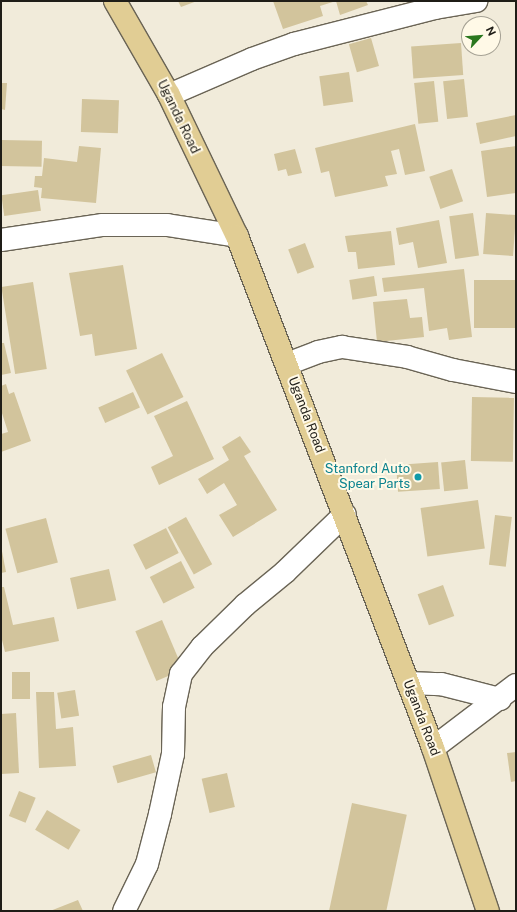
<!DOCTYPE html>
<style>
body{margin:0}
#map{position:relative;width:517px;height:912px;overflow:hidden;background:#f1ebda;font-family:"Public Sans",sans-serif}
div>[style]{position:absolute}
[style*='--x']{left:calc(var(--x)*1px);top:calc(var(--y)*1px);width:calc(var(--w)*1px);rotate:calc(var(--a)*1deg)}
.building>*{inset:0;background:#d2c49c;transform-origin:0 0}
.roads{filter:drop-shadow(1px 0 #6a6455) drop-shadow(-1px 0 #6a6455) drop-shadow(0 1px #6a6455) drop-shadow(0 -1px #6a6455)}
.street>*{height:22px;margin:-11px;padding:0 11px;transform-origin:11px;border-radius:11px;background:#fff}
.secondary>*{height:22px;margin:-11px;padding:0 11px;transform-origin:11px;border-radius:11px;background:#fff}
.primary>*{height:22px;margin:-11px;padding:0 11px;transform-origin:11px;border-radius:11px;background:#e1cd94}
.dots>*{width:11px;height:11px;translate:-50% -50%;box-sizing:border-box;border:2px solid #fff9e7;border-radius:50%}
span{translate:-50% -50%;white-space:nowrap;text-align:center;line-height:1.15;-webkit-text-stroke:4px #fff9e7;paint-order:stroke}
.street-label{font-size:13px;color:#1f1d17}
.culture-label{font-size:13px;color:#0d838f}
.right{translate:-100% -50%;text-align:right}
.frame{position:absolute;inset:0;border:2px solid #1f1d17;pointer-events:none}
.north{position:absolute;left:461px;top:16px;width:40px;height:40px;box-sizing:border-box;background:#fff9e7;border:1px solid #a5a194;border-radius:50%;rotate:64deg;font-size:11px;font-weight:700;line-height:16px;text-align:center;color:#1f1d17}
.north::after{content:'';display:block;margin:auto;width:14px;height:18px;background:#2a771e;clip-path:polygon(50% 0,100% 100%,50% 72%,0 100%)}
</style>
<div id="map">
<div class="building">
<i style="clip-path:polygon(178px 1px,197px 1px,181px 7px)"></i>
<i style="clip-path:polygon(273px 1px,366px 1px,368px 5px,340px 15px,336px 1px,320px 6px,323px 16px,283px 29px)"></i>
<i style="left:371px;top:38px;width:29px;height:23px;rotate:74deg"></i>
<i style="left:461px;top:43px;width:32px;height:50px;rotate:86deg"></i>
<i style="left:349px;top:72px;width:30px;height:30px;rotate:82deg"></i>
<i style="left:464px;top:79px;width:38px;height:21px;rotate:84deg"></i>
<i style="left:434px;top:81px;width:41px;height:20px;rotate:84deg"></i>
<i style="clip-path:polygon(1px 83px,7px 83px,5px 110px,1px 109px)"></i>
<i style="left:82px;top:99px;width:37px;height:33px;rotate:2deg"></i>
<i style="clip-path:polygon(516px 115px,516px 136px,480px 144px,476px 123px)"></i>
<i style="clip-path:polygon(415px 124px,425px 171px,405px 175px,399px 149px,391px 151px,397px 174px,385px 176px,388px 186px,335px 197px,329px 171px,321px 173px,315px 148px)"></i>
<i style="left:1px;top:140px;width:41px;height:26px;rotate:1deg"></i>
<i style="clip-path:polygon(79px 146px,101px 148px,96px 203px,41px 198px,42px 188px,34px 187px,35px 176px,42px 176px,44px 158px,77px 162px)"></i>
<i style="clip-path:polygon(516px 146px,516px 193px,487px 197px,481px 151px)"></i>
<i style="clip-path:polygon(295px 149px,302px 173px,288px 176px,286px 169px,278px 171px,274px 154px)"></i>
<i style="left:452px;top:169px;width:34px;height:24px;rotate:71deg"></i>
<i style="left:38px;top:190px;width:21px;height:37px;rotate:82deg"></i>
<i style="left:473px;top:213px;width:43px;height:24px;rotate:82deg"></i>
<i style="left:486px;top:213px;width:30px;height:41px;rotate:4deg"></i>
<i style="clip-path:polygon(439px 220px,447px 263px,418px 268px,413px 242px,399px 245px,396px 228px)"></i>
<i style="clip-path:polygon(391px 231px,395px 265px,358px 269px,356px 252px,348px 252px,345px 236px)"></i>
<i style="left:305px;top:243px;width:26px;height:18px;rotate:69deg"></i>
<i style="clip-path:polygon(123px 265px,137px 349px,95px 356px,92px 334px,80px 336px,69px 273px)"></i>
<i style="clip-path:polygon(464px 269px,472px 337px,449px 340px,447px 328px,429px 331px,424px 288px,384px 292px,382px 278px)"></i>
<i style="left:374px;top:276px;width:20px;height:25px;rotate:81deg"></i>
<i style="left:516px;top:280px;width:48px;height:42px;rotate:90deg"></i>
<i style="left:33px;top:282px;width:88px;height:32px;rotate:81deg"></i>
<i style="clip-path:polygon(407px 299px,410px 318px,422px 317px,424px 337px,377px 342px,373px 302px)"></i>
<i style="clip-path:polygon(1px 343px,4px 343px,11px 373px,1px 375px)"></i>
<i style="left:162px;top:353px;width:49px;height:40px;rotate:64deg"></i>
<i style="clip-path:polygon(6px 384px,9px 394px,14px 392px,31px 441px,1px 452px,1px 434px,8px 432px,1px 410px,1px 386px)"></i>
<i style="left:133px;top:392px;width:17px;height:38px;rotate:66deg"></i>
<i style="left:472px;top:397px;width:42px;height:64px;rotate:1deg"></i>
<i style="clip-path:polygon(187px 401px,214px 459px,159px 485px,151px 467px,173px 456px,154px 416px)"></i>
<i style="clip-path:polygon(240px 436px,251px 452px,244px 456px,277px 510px,233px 537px,219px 515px,237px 505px,224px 483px,207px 494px,198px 479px,229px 460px,222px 447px)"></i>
<i style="left:465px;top:460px;width:29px;height:24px;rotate:84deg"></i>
<i style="left:438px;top:462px;width:27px;height:42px;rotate:86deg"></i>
<i style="left:478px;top:500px;width:49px;height:58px;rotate:82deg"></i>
<i style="left:495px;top:515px;width:17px;height:50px;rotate:7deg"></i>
<i style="left:186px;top:517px;width:54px;height:21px;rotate:61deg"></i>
<i style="left:46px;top:518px;width:46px;height:42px;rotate:75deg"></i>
<i style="left:166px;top:528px;width:28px;height:37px;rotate:63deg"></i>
<i style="clip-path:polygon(1px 546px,6px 572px,1px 573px)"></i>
<i style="left:181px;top:561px;width:30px;height:35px;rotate:63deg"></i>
<i style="left:109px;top:569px;width:32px;height:40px;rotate:77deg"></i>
<i style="left:443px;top:585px;width:33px;height:27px;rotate:70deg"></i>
<i style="clip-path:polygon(1px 587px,4px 587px,13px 625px,54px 617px,59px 641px,5px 652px,1px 636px)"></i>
<i style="left:162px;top:620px;width:54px;height:29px;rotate:67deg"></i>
<i style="left:12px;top:672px;width:18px;height:27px"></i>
<i style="left:75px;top:690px;width:26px;height:18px;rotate:81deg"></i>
<i style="clip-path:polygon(36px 692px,54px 692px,56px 729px,73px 727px,76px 766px,39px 768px)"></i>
<i style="clip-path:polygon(16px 713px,19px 773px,1px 774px,1px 714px)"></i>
<i style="clip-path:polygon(516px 752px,516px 781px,511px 782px,507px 753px)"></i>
<i style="left:151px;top:755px;width:18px;height:40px;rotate:74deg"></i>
<i style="left:227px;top:773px;width:35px;height:26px;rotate:77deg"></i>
<i style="left:19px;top:791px;width:18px;height:27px;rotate:22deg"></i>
<i style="left:352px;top:803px;width:56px;height:111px;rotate:12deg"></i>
<i style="left:47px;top:810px;width:39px;height:23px;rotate:31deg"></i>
<i style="clip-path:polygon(78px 900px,83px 911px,50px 911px)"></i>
</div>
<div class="roads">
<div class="street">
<i style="--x:169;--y:95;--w:90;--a:-23.4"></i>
<i style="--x:252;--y:59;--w:45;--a:-19.7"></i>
<i style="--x:294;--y:44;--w:146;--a:-14.3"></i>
<i style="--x:435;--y:8;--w:42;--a:-9.7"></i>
<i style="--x:287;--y:364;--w:33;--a:-21"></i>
<i style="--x:318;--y:352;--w:25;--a:-12"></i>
<i style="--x:342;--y:347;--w:66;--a:8.7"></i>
<i style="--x:407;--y:357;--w:48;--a:15.8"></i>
<i style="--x:453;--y:370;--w:64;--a:10.8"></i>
<i style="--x:408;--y:683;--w:33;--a:2"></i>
<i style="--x:441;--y:684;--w:61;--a:14.3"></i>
<i style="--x:433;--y:748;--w:104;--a:-37.2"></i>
<i style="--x:124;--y:911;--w:52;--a:-63.9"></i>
<i style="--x:147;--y:864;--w:52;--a:-75.4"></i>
<i style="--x:160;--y:814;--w:61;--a:-77.8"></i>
<i style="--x:173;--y:754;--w:47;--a:-88.8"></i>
<i style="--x:174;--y:707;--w:34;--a:-78"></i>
<i style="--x:181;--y:674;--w:34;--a:-52"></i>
<i style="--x:202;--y:647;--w:60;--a:-44.3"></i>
<i style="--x:245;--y:605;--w:52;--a:-39.5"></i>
<i style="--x:285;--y:572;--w:83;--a:-44"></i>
</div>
<div class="secondary">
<i style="--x:1;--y:240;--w:103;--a:-8.4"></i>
<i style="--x:103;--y:225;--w:64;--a:0"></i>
<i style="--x:167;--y:225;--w:71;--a:8.9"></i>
</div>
<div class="primary">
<i style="--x:115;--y:1;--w:108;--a:60.1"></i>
<i style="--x:169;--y:95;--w:157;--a:64.3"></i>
<i style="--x:237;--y:236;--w:548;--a:69.05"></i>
<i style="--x:433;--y:748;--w:172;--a:71.4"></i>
</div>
</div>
<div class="dots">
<i style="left:418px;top:477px;background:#0f9aa8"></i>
</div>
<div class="street-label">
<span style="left:178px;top:117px;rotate:64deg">Uganda Road</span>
<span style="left:306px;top:415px;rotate:69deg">Uganda Road</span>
<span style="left:421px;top:718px;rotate:69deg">Uganda Road</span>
</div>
<div class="culture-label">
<span class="right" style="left:410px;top:477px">Stanford Auto<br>Spear Parts</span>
</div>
<div class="frame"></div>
<div class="north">N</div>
</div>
